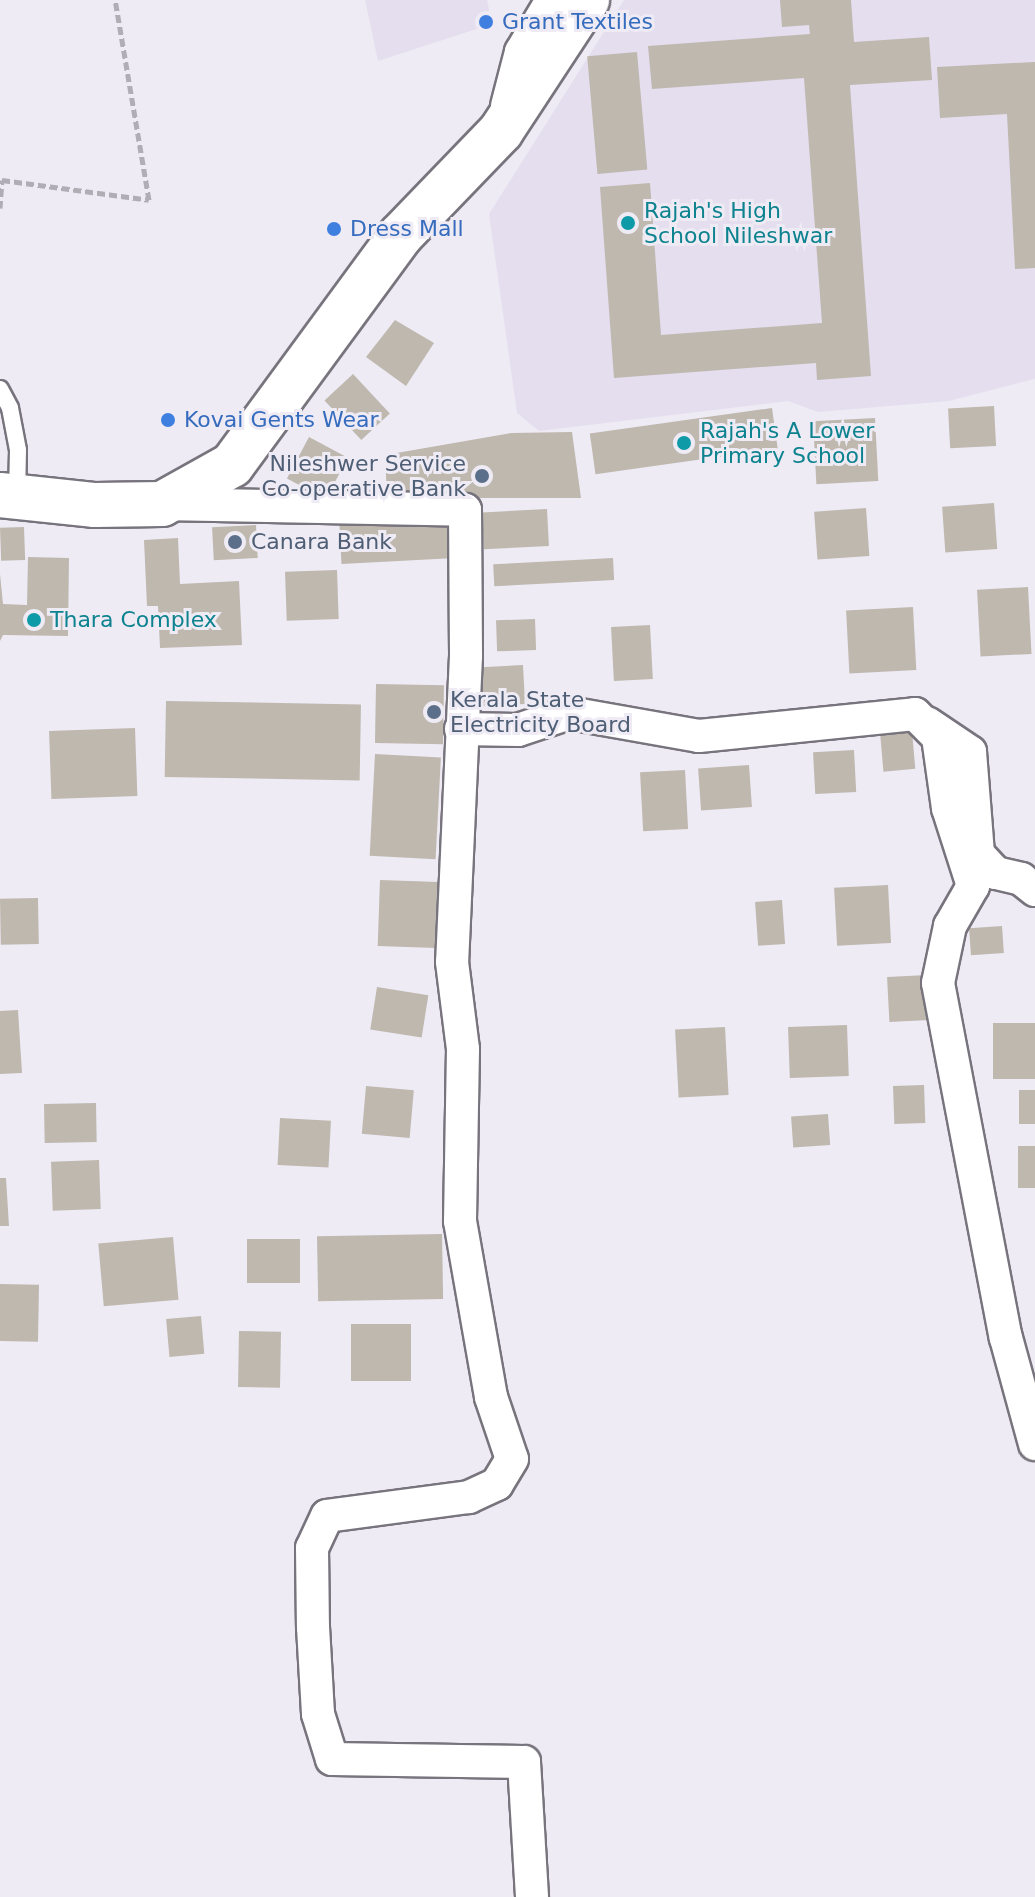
<!DOCTYPE html>
<style>
body{margin:0}
#map{position:relative;width:1035px;height:1897px;overflow:hidden;background:#efebf5;font-family:"DejaVu Sans",sans-serif}
div>[style]{position:absolute}
[style*='--x']{left:calc(var(--x)*1px);top:calc(var(--y)*1px);width:calc(var(--w)*1px);rotate:calc(var(--a)*1deg)}
.built>*{inset:0;background:#e4deee}
.building>*{inset:0;background:#beb8af;transform-origin:0 0}
.path>*{height:5px;margin-top:-2.5px;transform-origin:0;background:repeating-linear-gradient(90deg,#b0adb5 0 8px,transparent 0 12px)}
.roads{filter:drop-shadow(2px 0 #78747d) drop-shadow(-2px 0 #78747d) drop-shadow(0 2px #78747d) drop-shadow(0 -2px #78747d)}
.lane>*{height:16px;margin:-8px;padding:0 8px;transform-origin:8px;border-radius:8px;background:#fff}
.street>*{height:32px;margin:-16px;padding:0 16px;transform-origin:16px;border-radius:16px;background:#fff}
.secondary>*{height:44px;margin:-22px;padding:0 22px;transform-origin:22px;border-radius:22px;background:#fff}
.dots>*{width:22px;height:22px;translate:-50% -50%;box-sizing:border-box;border:4px solid #efebf5;border-radius:50%}
span{translate:-50% -50%;white-space:nowrap;text-align:center;line-height:1.15;-webkit-text-stroke:6px #efebf5;paint-order:stroke}
.shop-label{font-size:22px;color:#366cbe}
.left{translate:0 -50%;text-align:left}
.culture-label{font-size:22px;color:#0d838f}
.service-label{font-size:22px;color:#4e5e75}
.right{translate:-100% -50%;text-align:right}
</style>
<div id="map">
<div class="built">
<i style="clip-path:polygon(365px 0,487px 0,492px 24px,378px 61px)"></i>
<i style="clip-path:polygon(624px 0,1035px 0,1035px 379px,949px 401px,818px 412px,788px 401px,539px 431px,517px 413px,489px 214px)"></i>
</div>
<div class="building">
<i style="clip-path:polygon(780px 0,851px 0,854px 42px,929px 37px,932px 80px,850px 85px,871px 376px,817px 380px,816px 363px,614px 378px,600px 187px,650px 183px,661px 335px,822px 323px,804px 78px,652px 89px,648px 46px,810px 34px,809px 25px,782px 27px)"></i>
<i style="left:637px;top:52px;width:118px;height:50px;rotate:85deg"></i>
<i style="clip-path:polygon(1035px 62px,1035px 268px,1015px 269px,1007px 114px,940px 118px,937px 67px)"></i>
<i style="clip-path:polygon(395px 320px,434px 343px,406px 386px,366px 357px)"></i>
<i style="left:353px;top:374px;width:54px;height:39px;rotate:47deg"></i>
<i style="left:994px;top:406px;width:40px;height:46px;rotate:87deg"></i>
<i style="left:772px;top:408px;width:41px;height:184px;rotate:82deg"></i>
<i style="left:875px;top:418px;width:63px;height:62px;rotate:87deg"></i>
<i style="clip-path:polygon(572px 432px,581px 498px,387px 498px,385px 455px,511px 433px)"></i>
<i style="left:309px;top:437px;width:44px;height:47px;rotate:28deg"></i>
<i style="left:994px;top:503px;width:46px;height:52px;rotate:86deg"></i>
<i style="left:866px;top:508px;width:48px;height:52px;rotate:86deg"></i>
<i style="left:547px;top:509px;width:37px;height:65px;rotate:87deg"></i>
<i style="left:453px;top:513px;width:45px;height:114px;rotate:87deg"></i>
<i style="left:256px;top:525px;width:33px;height:44px;rotate:87deg"></i>
<i style="left:24px;top:527px;width:33px;height:24px;rotate:88deg"></i>
<i style="clip-path:polygon(178px 538px,180px 584px,239px 581px,242px 645px,160px 648px,158px 606px,147px 606px,144px 540px)"></i>
<i style="clip-path:polygon(28px 557px,69px 558px,68px 636px,3px 635px,0 641px,0 574px,3px 604px,27px 605px)"></i>
<i style="left:613px;top:558px;width:22px;height:120px;rotate:87deg"></i>
<i style="left:337px;top:570px;width:49px;height:52px;rotate:88deg"></i>
<i style="left:1028px;top:587px;width:67px;height:51px;rotate:87deg"></i>
<i style="left:913px;top:607px;width:63px;height:67px;rotate:87deg"></i>
<i style="left:535px;top:619px;width:31px;height:39px;rotate:88deg"></i>
<i style="left:650px;top:625px;width:54px;height:39px;rotate:87deg"></i>
<i style="left:523px;top:665px;width:39px;height:42px;rotate:87deg"></i>
<i style="left:376px;top:684px;width:68px;height:59px;rotate:1deg"></i>
<i style="left:166px;top:701px;width:195px;height:76px;rotate:1deg"></i>
<i style="left:135px;top:728px;width:68px;height:86px;rotate:88deg"></i>
<i style="left:912px;top:731px;width:38px;height:32px;rotate:85deg"></i>
<i style="left:854px;top:750px;width:42px;height:41px;rotate:87deg"></i>
<i style="left:375px;top:754px;width:66px;height:102px;rotate:3deg"></i>
<i style="left:749px;top:765px;width:42px;height:51px;rotate:86deg"></i>
<i style="left:685px;top:770px;width:59px;height:45px;rotate:87deg"></i>
<i style="left:380px;top:880px;width:66px;height:66px;rotate:2deg"></i>
<i style="left:888px;top:885px;width:58px;height:54px;rotate:87deg"></i>
<i style="left:38px;top:898px;width:46px;height:38px;rotate:89deg"></i>
<i style="left:782px;top:900px;width:44px;height:27px;rotate:86deg"></i>
<i style="left:1002px;top:926px;width:27px;height:33px;rotate:86deg"></i>
<i style="left:927px;top:975px;width:45px;height:40px;rotate:87deg"></i>
<i style="left:377px;top:987px;width:52px;height:43px;rotate:9deg"></i>
<i style="clip-path:polygon(18px 1010px,22px 1073px,0 1074px,0 1011px)"></i>
<i style="left:1035px;top:1023px;width:56px;height:42px;rotate:90deg"></i>
<i style="left:847px;top:1025px;width:51px;height:59px;rotate:88deg"></i>
<i style="left:725px;top:1027px;width:68px;height:50px;rotate:87deg"></i>
<i style="left:924px;top:1085px;width:38px;height:31px;rotate:88deg"></i>
<i style="left:366px;top:1086px;width:48px;height:48px;rotate:5deg"></i>
<i style="left:1035px;top:1090px;width:34px;height:16px;rotate:90deg"></i>
<i style="left:96px;top:1103px;width:39px;height:52px;rotate:89deg"></i>
<i style="left:828px;top:1114px;width:31px;height:37px;rotate:86deg"></i>
<i style="left:280px;top:1118px;width:51px;height:47px;rotate:3deg"></i>
<i style="left:1035px;top:1146px;width:42px;height:17px;rotate:90deg"></i>
<i style="left:99px;top:1160px;width:49px;height:48px;rotate:88deg"></i>
<i style="clip-path:polygon(0 1178px,6px 1178px,9px 1226px,0 1226px)"></i>
<i style="left:442px;top:1234px;width:65px;height:125px;rotate:89deg"></i>
<i style="left:173px;top:1237px;width:63px;height:75px;rotate:85deg"></i>
<i style="left:247px;top:1239px;width:53px;height:44px"></i>
<i style="left:0;top:1284px;width:39px;height:57px;rotate:1deg"></i>
<i style="left:201px;top:1316px;width:38px;height:35px;rotate:85deg"></i>
<i style="left:351px;top:1324px;width:60px;height:57px"></i>
<i style="left:239px;top:1331px;width:42px;height:56px;rotate:1deg"></i>
</div>
<div class="path">
<i style="--x:0;--y:208;--w:28;--a:-86"></i>
<i style="--x:2;--y:180;--w:148;--a:7.7"></i>
<i style="--x:149;--y:200;--w:203;--a:-99.6"></i>
</div>
<div class="roads">
<div class="lane">
<i style="--x:0;--y:389;--w:21;--a:62"></i>
<i style="--x:10;--y:408;--w:43;--a:79.2"></i>
<i style="--x:18;--y:450;--w:46;--a:91.2"></i>
</div>
<div class="street">
<i style="--x:507;--y:106;--w:56;--a:-75.5"></i>
<i style="--x:521;--y:52;--w:61;--a:-59.2"></i>
<i style="--x:162;--y:504;--w:303;--a:1.1"></i>
<i style="--x:465;--y:510;--w:146;--a:89.6"></i>
<i style="--x:466;--y:656;--w:306;--a:92.6"></i>
<i style="--x:452;--y:962;--w:88;--a:82.8"></i>
<i style="--x:463;--y:1049;--w:172;--a:91"></i>
<i style="--x:460;--y:1221;--w:179;--a:80"></i>
<i style="--x:491;--y:1397;--w:65;--a:71.3"></i>
<i style="--x:512;--y:1459;--w:29;--a:121"></i>
<i style="--x:497;--y:1484;--w:31;--a:155"></i>
<i style="--x:469;--y:1497;--w:143;--a:172.4"></i>
<i style="--x:327;--y:1516;--w:35;--a:115"></i>
<i style="--x:312;--y:1548;--w:79;--a:89.3"></i>
<i style="--x:313;--y:1627;--w:87;--a:86.7"></i>
<i style="--x:318;--y:1714;--w:47;--a:72.7"></i>
<i style="--x:332;--y:1759;--w:192;--a:0.9"></i>
<i style="--x:524;--y:1762;--w:135;--a:86.6"></i>
<i style="--x:927;--y:723;--w:52;--a:34"></i>
<i style="--x:970;--y:752;--w:102;--a:85.5"></i>
<i style="--x:978;--y:854;--w:26;--a:47"></i>
<i style="--x:996;--y:873;--w:26;--a:13"></i>
<i style="--x:1021;--y:879;--w:18;--a:38"></i>
<i style="--x:461;--y:729;--w:57;--a:1"></i>
<i style="--x:518;--y:730;--w:54;--a:-18.4"></i>
<i style="--x:569;--y:713;--w:132;--a:10"></i>
<i style="--x:699;--y:736;--w:217;--a:-5.8"></i>
<i style="--x:915;--y:714;--w:33;--a:45"></i>
<i style="--x:938;--y:737;--w:72;--a:82"></i>
<i style="--x:948;--y:808;--w:82;--a:72.2"></i>
<i style="--x:973;--y:886;--w:46;--a:119.9"></i>
<i style="--x:950;--y:926;--w:58;--a:101.9"></i>
<i style="--x:938;--y:983;--w:361;--a:79.2"></i>
<i style="--x:1006;--y:1338;--w:110;--a:74.7"></i>
</div>
<div class="secondary">
<i style="--x:0;--y:495;--w:96;--a:6"></i>
<i style="--x:95;--y:505;--w:67;--a:-0.9"></i>
<i style="--x:162;--y:504;--w:80;--a:-29.1"></i>
<i style="--x:232;--y:465;--w:285;--a:-53.7"></i>
<i style="--x:401;--y:235;--w:144;--a:-46.1"></i>
<i style="--x:501;--y:131;--w:157;--a:-56.7"></i>
</div>
</div>
<div class="dots">
<i style="left:486px;top:22px;background:#3f7fe0"></i>
<i style="left:628px;top:223px;background:#0f9aa8"></i>
<i style="left:334px;top:229px;background:#3f7fe0"></i>
<i style="left:168px;top:420px;background:#3f7fe0"></i>
<i style="left:684px;top:443px;background:#0f9aa8"></i>
<i style="left:482px;top:476px;background:#5c6f8a"></i>
<i style="left:235px;top:542px;background:#5c6f8a"></i>
<i style="left:34px;top:620px;background:#0f9aa8"></i>
<i style="left:434px;top:712px;background:#5c6f8a"></i>
</div>
<div class="shop-label">
<span class="left" style="left:502px;top:22px">Grant Textiles</span>
<span class="left" style="left:350px;top:229px">Dress Mall</span>
<span class="left" style="left:184px;top:420px">Kovai Gents Wear</span>
</div>
<div class="culture-label">
<span class="left" style="left:644px;top:223px">Rajah's High<br>School Nileshwar</span>
<span class="left" style="left:700px;top:443px">Rajah's A Lower<br>Primary School</span>
<span class="left" style="left:50px;top:620px">Thara Complex</span>
</div>
<div class="service-label">
<span class="right" style="left:466px;top:476px">Nileshwer Service<br>Co-operative Bank</span>
<span class="left" style="left:251px;top:542px">Canara Bank</span>
<span class="left" style="left:450px;top:712px">Kerala State<br>Electricity Board</span>
</div>
</div>
